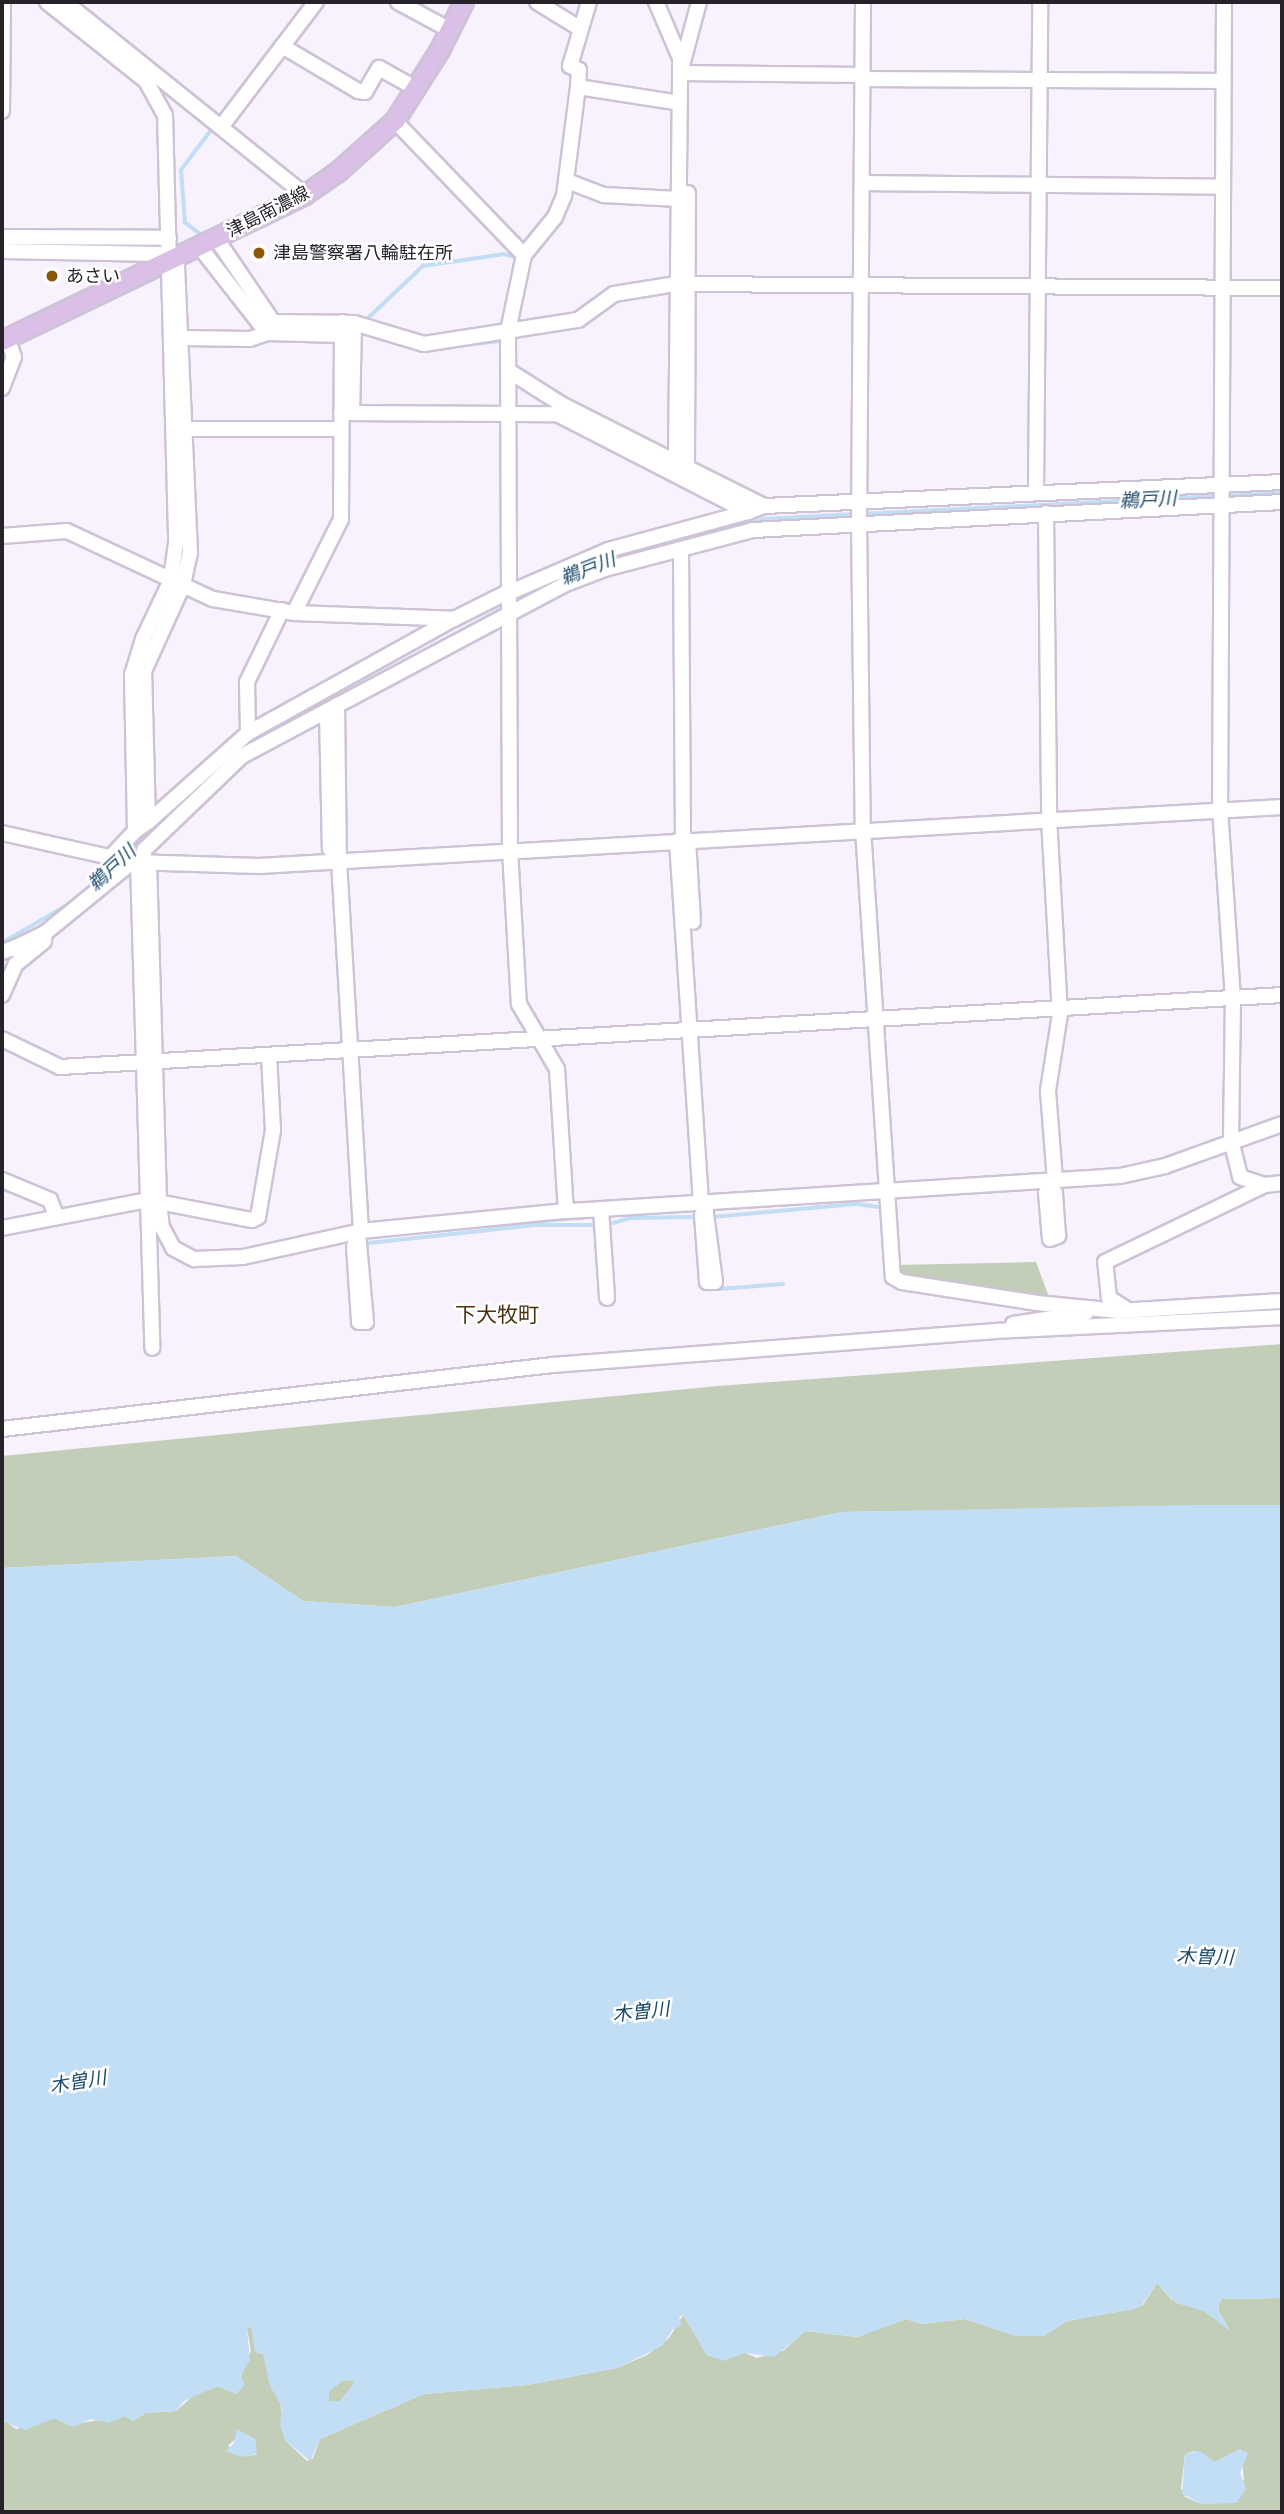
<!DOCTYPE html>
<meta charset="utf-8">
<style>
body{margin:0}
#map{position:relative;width:1284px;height:2514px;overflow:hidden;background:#f8f1fe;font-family:"Asap Condensed","Noto Sans JP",sans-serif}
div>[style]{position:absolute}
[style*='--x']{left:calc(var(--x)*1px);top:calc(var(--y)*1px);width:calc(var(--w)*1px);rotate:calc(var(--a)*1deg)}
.green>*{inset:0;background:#c2ceb7}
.water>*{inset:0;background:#c1def5}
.stream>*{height:3.5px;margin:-1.75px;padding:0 1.75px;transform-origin:1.75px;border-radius:1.75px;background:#c1def5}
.roads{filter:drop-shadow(2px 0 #cec2d7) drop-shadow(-2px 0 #cec2d7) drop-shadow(0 2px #cec2d7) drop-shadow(0 -2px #cec2d7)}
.minor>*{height:14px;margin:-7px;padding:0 7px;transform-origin:7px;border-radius:7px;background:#fff}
.major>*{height:18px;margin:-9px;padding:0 9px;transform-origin:9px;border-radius:9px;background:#dabfe6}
.dots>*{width:19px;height:19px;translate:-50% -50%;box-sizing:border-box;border:4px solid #fff;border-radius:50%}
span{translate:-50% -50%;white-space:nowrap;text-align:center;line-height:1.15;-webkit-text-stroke:5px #fff;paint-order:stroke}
.street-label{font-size:18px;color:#27222a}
.poi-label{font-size:18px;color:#27222a}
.left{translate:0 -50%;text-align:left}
.water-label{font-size:19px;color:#1a4969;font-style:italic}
.quarter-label{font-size:21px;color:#4c3111}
.frame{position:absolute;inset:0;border:4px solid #27222a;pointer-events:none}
</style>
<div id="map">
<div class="green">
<i style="clip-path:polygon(1036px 1262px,1050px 1300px,899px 1276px,896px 1265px)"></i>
<i style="clip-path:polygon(1282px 1344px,1282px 1505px,842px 1512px,395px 1607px,303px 1601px,236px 1556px,2px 1568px,2px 1456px,718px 1386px)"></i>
<i style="clip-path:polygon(evenodd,1157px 2283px,1171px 2299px,1204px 2311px,1229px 2329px,1218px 2310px,1221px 2299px,1282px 2298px,1282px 2512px,2px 2512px,2px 2419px,16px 2429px,55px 2418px,68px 2425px,125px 2416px,133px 2421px,146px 2413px,176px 2411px,193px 2396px,218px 2386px,228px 2389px,241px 2376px,251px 2351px,247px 2328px,252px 2327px,255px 2352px,263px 2354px,280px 2400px,285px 2440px,307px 2461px,313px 2458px,320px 2439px,424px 2394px,527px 2385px,617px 2368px,647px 2355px,669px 2338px,683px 2315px,707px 2355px,745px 2353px,757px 2358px,783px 2351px,805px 2331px,857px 2337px,906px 2319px,922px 2324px,965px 2319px,1016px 2336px,1044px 2336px,1067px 2321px,1133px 2309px,1143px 2305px,1157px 2283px,248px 2436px,255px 2439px,256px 2455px,242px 2456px,228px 2446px,236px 2438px,248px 2436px,1157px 2283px,1241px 2449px,1244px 2480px,1219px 2503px,1202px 2504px,1185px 2497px,1181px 2488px,1185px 2454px,1195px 2451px,1215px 2462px,1241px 2449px)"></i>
<i style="clip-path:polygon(343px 2380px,354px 2381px,353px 2385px,340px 2401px,329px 2401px,329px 2391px)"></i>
</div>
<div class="water">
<i style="clip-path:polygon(evenodd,1190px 1505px,1282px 1505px,1282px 2298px,1221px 2299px,1218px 2310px,1230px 2331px,1204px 2311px,1176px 2303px,1157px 2283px,1142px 2305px,1133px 2309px,1067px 2321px,1044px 2336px,1016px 2336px,965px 2319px,922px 2324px,906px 2319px,858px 2337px,806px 2331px,774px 2357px,745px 2353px,723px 2361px,707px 2355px,683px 2315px,679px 2317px,682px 2326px,673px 2329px,662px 2346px,617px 2368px,527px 2385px,424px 2394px,320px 2439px,310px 2461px,285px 2440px,280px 2425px,282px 2407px,270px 2386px,263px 2354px,255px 2352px,251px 2327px,247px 2328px,250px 2360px,241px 2375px,245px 2385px,236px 2394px,217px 2386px,184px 2401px,176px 2411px,146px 2413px,133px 2421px,125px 2416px,109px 2423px,91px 2419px,73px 2427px,55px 2418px,25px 2430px,2px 2421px,2px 1568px,236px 1556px,303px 1601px,395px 1607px,842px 1512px,1190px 1505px,344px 2380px,353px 2381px,353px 2385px,340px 2401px,329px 2401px,329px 2391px,344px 2380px)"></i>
<i style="clip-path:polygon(237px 2429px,255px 2439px,257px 2454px,242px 2457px,226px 2451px,234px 2443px)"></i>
<i style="clip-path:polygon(1239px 2449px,1248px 2453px,1240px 2473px,1246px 2488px,1237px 2503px,1202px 2504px,1182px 2494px,1185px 2454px,1200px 2451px,1215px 2462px)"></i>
</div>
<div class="stream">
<i style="--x:201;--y:235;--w:20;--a:-143"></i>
<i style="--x:185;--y:223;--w:53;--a:-94.3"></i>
<i style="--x:181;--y:170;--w:51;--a:-52.9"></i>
<i style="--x:214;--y:252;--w:37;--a:54"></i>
<i style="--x:365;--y:321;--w:80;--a:-43.5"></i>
<i style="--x:423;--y:266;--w:82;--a:-8.4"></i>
<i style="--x:504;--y:254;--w:11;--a:15"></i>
<i style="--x:519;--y:322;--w:47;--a:-8.7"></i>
<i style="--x:425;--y:350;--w:77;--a:-6.8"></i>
<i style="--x:1225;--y:496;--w:57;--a:-3"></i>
<i style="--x:861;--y:514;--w:356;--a:-2.9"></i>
<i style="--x:513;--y:603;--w:59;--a:-27"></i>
<i style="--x:566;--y:576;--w:77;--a:-19.6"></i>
<i style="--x:639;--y:550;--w:130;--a:-13.8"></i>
<i style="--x:765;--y:519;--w:89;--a:-3.2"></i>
<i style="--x:241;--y:749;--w:301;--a:-28.2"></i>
<i style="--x:126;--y:856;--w:118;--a:-43.3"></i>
<i style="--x:105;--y:875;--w:17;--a:-45"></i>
<i style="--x:2;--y:943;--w:78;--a:-30.2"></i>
<i style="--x:713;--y:1217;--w:145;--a:-5.2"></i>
<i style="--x:857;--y:1204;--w:21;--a:8"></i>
<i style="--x:613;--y:1223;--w:18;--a:-16"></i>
<i style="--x:630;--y:1218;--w:64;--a:-0.9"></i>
<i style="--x:485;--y:1226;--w:104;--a:-4.9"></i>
<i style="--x:369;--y:1243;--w:166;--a:-6.2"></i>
<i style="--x:534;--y:1225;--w:60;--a:0"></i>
<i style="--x:719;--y:1289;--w:64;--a:-4.5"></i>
</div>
<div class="roads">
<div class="minor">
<i style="--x:47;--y:2;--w:127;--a:38.6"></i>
<i style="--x:146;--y:81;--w:39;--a:61"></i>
<i style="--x:165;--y:115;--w:428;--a:88.5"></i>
<i style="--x:176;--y:543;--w:37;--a:98"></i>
<i style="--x:171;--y:580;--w:65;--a:115.4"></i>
<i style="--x:143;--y:639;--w:37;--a:107"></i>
<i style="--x:132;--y:674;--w:157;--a:88.9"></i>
<i style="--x:135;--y:831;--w:37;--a:133"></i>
<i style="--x:65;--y:2;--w:308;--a:38.8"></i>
<i style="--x:398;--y:2;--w:59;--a:28.3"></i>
<i style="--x:537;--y:2;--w:49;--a:31.8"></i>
<i style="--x:656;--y:2;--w:61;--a:66.8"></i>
<i style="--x:680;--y:58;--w:15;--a:90"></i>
<i style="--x:680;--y:73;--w:184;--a:0.6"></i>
<i style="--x:863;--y:2;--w:520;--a:90.44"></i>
<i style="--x:859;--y:522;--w:307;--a:89.3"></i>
<i style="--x:863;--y:829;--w:449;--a:86.2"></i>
<i style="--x:893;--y:1277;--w:10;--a:29"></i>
<i style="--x:902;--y:1282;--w:137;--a:8.8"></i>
<i style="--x:1037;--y:1303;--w:82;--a:5.6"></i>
<i style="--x:1119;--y:1311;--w:163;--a:-3.5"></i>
<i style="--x:1224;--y:2;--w:806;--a:90.28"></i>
<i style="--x:1220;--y:808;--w:189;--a:86.1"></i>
<i style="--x:1233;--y:997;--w:143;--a:90.8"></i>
<i style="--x:1231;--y:1140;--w:38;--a:76"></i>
<i style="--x:1240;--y:1177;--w:26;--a:18"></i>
<i style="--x:1265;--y:1185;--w:17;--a:-7"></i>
<i style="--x:282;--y:46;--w:88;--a:30.6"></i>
<i style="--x:358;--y:91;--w:7;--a:8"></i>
<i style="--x:365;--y:92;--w:28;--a:-60"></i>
<i style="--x:379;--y:68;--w:43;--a:28.9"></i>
<i style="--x:864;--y:79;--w:359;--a:0.3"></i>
<i style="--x:578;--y:87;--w:103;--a:8.9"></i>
<i style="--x:2;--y:111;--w:109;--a:-89.5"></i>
<i style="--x:395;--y:121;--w:186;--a:46.1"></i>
<i style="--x:524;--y:255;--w:78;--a:101.9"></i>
<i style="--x:508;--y:331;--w:519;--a:89.78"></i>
<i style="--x:510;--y:850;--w:154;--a:86.7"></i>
<i style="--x:519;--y:1004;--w:75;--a:59.7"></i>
<i style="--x:557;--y:1069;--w:142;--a:86.4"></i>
<i style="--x:566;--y:1211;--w:35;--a:-3"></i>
<i style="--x:601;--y:1209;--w:89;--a:86.1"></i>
<i style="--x:221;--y:127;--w:157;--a:-52.8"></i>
<i style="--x:567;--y:181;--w:40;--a:21"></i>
<i style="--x:604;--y:195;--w:74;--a:3.1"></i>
<i style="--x:864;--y:183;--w:358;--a:0.6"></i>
<i style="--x:2;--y:237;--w:167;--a:0.3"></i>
<i style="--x:216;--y:238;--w:102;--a:55.8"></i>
<i style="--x:273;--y:322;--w:81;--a:0.7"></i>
<i style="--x:354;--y:323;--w:73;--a:16.7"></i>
<i style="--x:424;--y:344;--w:156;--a:-8.9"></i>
<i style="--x:578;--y:320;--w:44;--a:-35.8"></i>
<i style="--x:614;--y:294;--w:63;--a:-9.2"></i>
<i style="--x:676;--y:284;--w:606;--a:0.38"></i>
<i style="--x:2;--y:251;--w:159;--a:1.1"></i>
<i style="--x:161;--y:254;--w:11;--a:41"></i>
<i style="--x:524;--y:255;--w:49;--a:-50.8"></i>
<i style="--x:555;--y:217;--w:23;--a:-67"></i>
<i style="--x:564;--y:196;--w:110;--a:-82.7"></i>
<i style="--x:578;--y:87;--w:17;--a:-87"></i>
<i style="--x:579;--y:70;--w:10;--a:-156"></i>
<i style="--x:570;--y:66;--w:67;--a:-73.5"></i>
<i style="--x:267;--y:333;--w:75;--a:1.5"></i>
<i style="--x:183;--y:338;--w:67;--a:0.9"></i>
<i style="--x:250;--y:339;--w:18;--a:-19"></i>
<i style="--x:267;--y:333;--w:110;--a:-128"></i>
<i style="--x:509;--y:371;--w:62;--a:32.4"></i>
<i style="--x:561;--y:404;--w:129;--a:26.8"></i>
<i style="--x:676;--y:462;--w:389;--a:-89.4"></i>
<i style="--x:680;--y:73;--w:73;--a:-75"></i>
<i style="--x:2;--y:388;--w:33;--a:-69"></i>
<i style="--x:14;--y:357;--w:20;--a:-110"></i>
<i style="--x:341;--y:413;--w:216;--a:0.3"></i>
<i style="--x:557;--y:414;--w:215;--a:27.2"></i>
<i style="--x:748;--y:512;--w:17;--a:-21"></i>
<i style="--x:352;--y:413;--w:90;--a:-88.7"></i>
<i style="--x:187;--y:429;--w:154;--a:0"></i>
<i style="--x:676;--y:462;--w:98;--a:26.6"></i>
<i style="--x:764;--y:506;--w:519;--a:-2.65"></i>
<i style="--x:687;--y:467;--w:274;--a:-89.8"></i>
<i style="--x:1036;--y:493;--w:491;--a:-89.5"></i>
<i style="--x:1046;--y:513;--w:305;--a:89.4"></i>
<i style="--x:1049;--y:818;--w:196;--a:86.8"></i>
<i style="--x:1060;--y:1014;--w:78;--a:98.9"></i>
<i style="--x:1048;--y:1091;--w:89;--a:85.5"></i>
<i style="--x:2;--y:536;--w:65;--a:-4.4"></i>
<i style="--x:67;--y:531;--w:161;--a:25"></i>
<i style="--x:213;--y:599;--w:82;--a:9.8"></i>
<i style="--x:294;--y:613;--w:160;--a:2.1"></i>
<i style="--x:454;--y:619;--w:58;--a:-26.6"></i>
<i style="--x:681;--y:550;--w:290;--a:89.6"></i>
<i style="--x:506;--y:594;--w:111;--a:-23.3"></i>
<i style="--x:608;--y:550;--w:145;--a:-15.2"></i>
<i style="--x:294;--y:613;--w:105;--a:-63.4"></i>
<i style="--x:341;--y:519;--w:197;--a:-89.7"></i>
<i style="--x:337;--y:705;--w:156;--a:89.3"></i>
<i style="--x:339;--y:861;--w:371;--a:86.6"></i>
<i style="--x:327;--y:711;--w:138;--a:88.8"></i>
<i style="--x:248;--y:733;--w:51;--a:-91.1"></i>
<i style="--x:247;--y:682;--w:80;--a:-64.1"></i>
<i style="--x:148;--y:822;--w:134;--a:-41.7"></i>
<i style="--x:248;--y:733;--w:235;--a:-29"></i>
<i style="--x:135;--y:831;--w:16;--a:-35"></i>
<i style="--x:148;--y:822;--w:151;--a:-91.5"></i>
<i style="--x:144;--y:671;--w:94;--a:-65.6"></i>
<i style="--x:183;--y:585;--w:33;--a:-78"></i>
<i style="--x:190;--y:553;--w:291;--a:-92.6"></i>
<i style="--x:2;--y:833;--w:133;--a:12.6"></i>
<i style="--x:132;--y:862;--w:127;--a:1.8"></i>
<i style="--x:259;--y:866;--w:1025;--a:-3.3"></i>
<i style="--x:688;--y:840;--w:82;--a:86.5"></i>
<i style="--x:677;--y:841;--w:363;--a:86.2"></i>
<i style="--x:138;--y:862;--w:486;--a:88.3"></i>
<i style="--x:144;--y:863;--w:13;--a:-90"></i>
<i style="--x:144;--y:850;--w:136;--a:-43.8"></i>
<i style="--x:242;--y:756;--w:364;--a:-28"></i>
<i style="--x:563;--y:585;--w:45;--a:-20.9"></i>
<i style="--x:605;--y:569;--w:153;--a:-14.8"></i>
<i style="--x:753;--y:530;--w:530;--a:-3.03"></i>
<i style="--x:149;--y:863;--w:340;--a:88.3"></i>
<i style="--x:159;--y:1203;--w:24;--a:83"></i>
<i style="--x:162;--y:1227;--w:24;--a:62"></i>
<i style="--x:173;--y:1248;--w:24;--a:28"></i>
<i style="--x:194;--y:1259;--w:49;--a:-2.3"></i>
<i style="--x:243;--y:1257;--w:121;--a:-12.4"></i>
<i style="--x:361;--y:1231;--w:206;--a:-5.6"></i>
<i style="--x:2;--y:952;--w:15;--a:-20"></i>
<i style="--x:23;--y:958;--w:13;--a:-122"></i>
<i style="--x:16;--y:947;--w:32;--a:-26"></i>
<i style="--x:2;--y:995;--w:34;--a:-66"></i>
<i style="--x:16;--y:964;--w:36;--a:-39"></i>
<i style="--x:44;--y:941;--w:8;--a:-83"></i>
<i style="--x:45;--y:933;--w:112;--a:-39.2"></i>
<i style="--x:2;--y:1039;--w:64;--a:25.8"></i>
<i style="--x:60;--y:1067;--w:1224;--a:-3.37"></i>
<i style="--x:2;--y:1180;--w:52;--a:22.6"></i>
<i style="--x:50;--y:1200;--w:17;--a:69"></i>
<i style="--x:1050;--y:1181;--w:12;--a:85"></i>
<i style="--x:1051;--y:1193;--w:5;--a:180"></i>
<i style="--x:1046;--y:1193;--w:46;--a:85"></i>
<i style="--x:1050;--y:1239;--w:9;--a:-21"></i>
<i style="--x:1058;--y:1236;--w:43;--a:-94"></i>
<i style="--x:1055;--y:1193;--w:4;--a:180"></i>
<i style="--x:706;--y:1202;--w:12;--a:90"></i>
<i style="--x:706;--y:1214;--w:4;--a:166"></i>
<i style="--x:702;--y:1215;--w:67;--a:85.7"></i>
<i style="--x:707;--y:1282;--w:8;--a:0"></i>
<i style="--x:715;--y:1282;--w:69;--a:-97.5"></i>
<i style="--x:601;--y:1209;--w:520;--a:-3.64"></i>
<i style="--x:1120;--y:1176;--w:46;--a:-12.5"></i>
<i style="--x:1165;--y:1166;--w:124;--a:-19.7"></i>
<i style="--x:2;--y:1228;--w:149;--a:-10.9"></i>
<i style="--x:148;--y:1200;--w:106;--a:10.9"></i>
<i style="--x:252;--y:1220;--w:7;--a:-27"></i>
<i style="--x:258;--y:1217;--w:88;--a:-80.2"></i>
<i style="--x:273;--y:1130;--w:73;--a:-93.1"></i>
<i style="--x:358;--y:1232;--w:11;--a:85"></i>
<i style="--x:359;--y:1243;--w:6;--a:149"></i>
<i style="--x:354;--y:1246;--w:76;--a:86.2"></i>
<i style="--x:359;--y:1322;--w:7;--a:0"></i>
<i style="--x:366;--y:1322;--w:79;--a:-95.1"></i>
<i style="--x:1125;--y:1308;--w:19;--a:-148"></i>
<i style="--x:1109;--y:1298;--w:36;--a:-96"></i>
<i style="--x:1105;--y:1262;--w:178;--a:-25.7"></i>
<i style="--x:1013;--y:1324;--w:74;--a:-8.6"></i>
<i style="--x:2;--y:1429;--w:555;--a:-6.63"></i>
<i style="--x:553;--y:1365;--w:444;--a:-4.4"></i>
<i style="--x:996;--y:1331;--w:286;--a:-2.8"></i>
</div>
<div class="major">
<i style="--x:2;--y:341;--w:336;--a:-25.7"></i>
<i style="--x:305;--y:195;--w:39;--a:-35"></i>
<i style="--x:337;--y:173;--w:78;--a:-41.9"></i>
<i style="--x:395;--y:121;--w:84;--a:-57.6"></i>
<i style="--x:440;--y:50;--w:54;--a:-63.4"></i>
</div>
</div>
<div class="dots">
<i style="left:259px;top:253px;background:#8d570a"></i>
<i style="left:52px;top:276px;background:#8d570a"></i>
</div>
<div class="street-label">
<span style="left:268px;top:212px;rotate:-27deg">津島南濃線</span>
</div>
<div class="poi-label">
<span class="left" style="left:273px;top:253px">津島警察署八輪駐在所</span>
<span class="left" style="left:66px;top:276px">あさい</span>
</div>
<div class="water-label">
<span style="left:1148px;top:500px;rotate:-3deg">鵜戸川</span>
<span style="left:588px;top:569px;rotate:-21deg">鵜戸川</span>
<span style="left:112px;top:868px;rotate:-43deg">鵜戸川</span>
<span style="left:1205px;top:1957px;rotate:2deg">木曽川</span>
<span style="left:641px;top:2012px;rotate:-6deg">木曽川</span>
<span style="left:78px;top:2082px;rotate:-9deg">木曽川</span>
</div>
<div class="quarter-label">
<span style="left:497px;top:1314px">下大牧町</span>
</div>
<div class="frame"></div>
</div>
